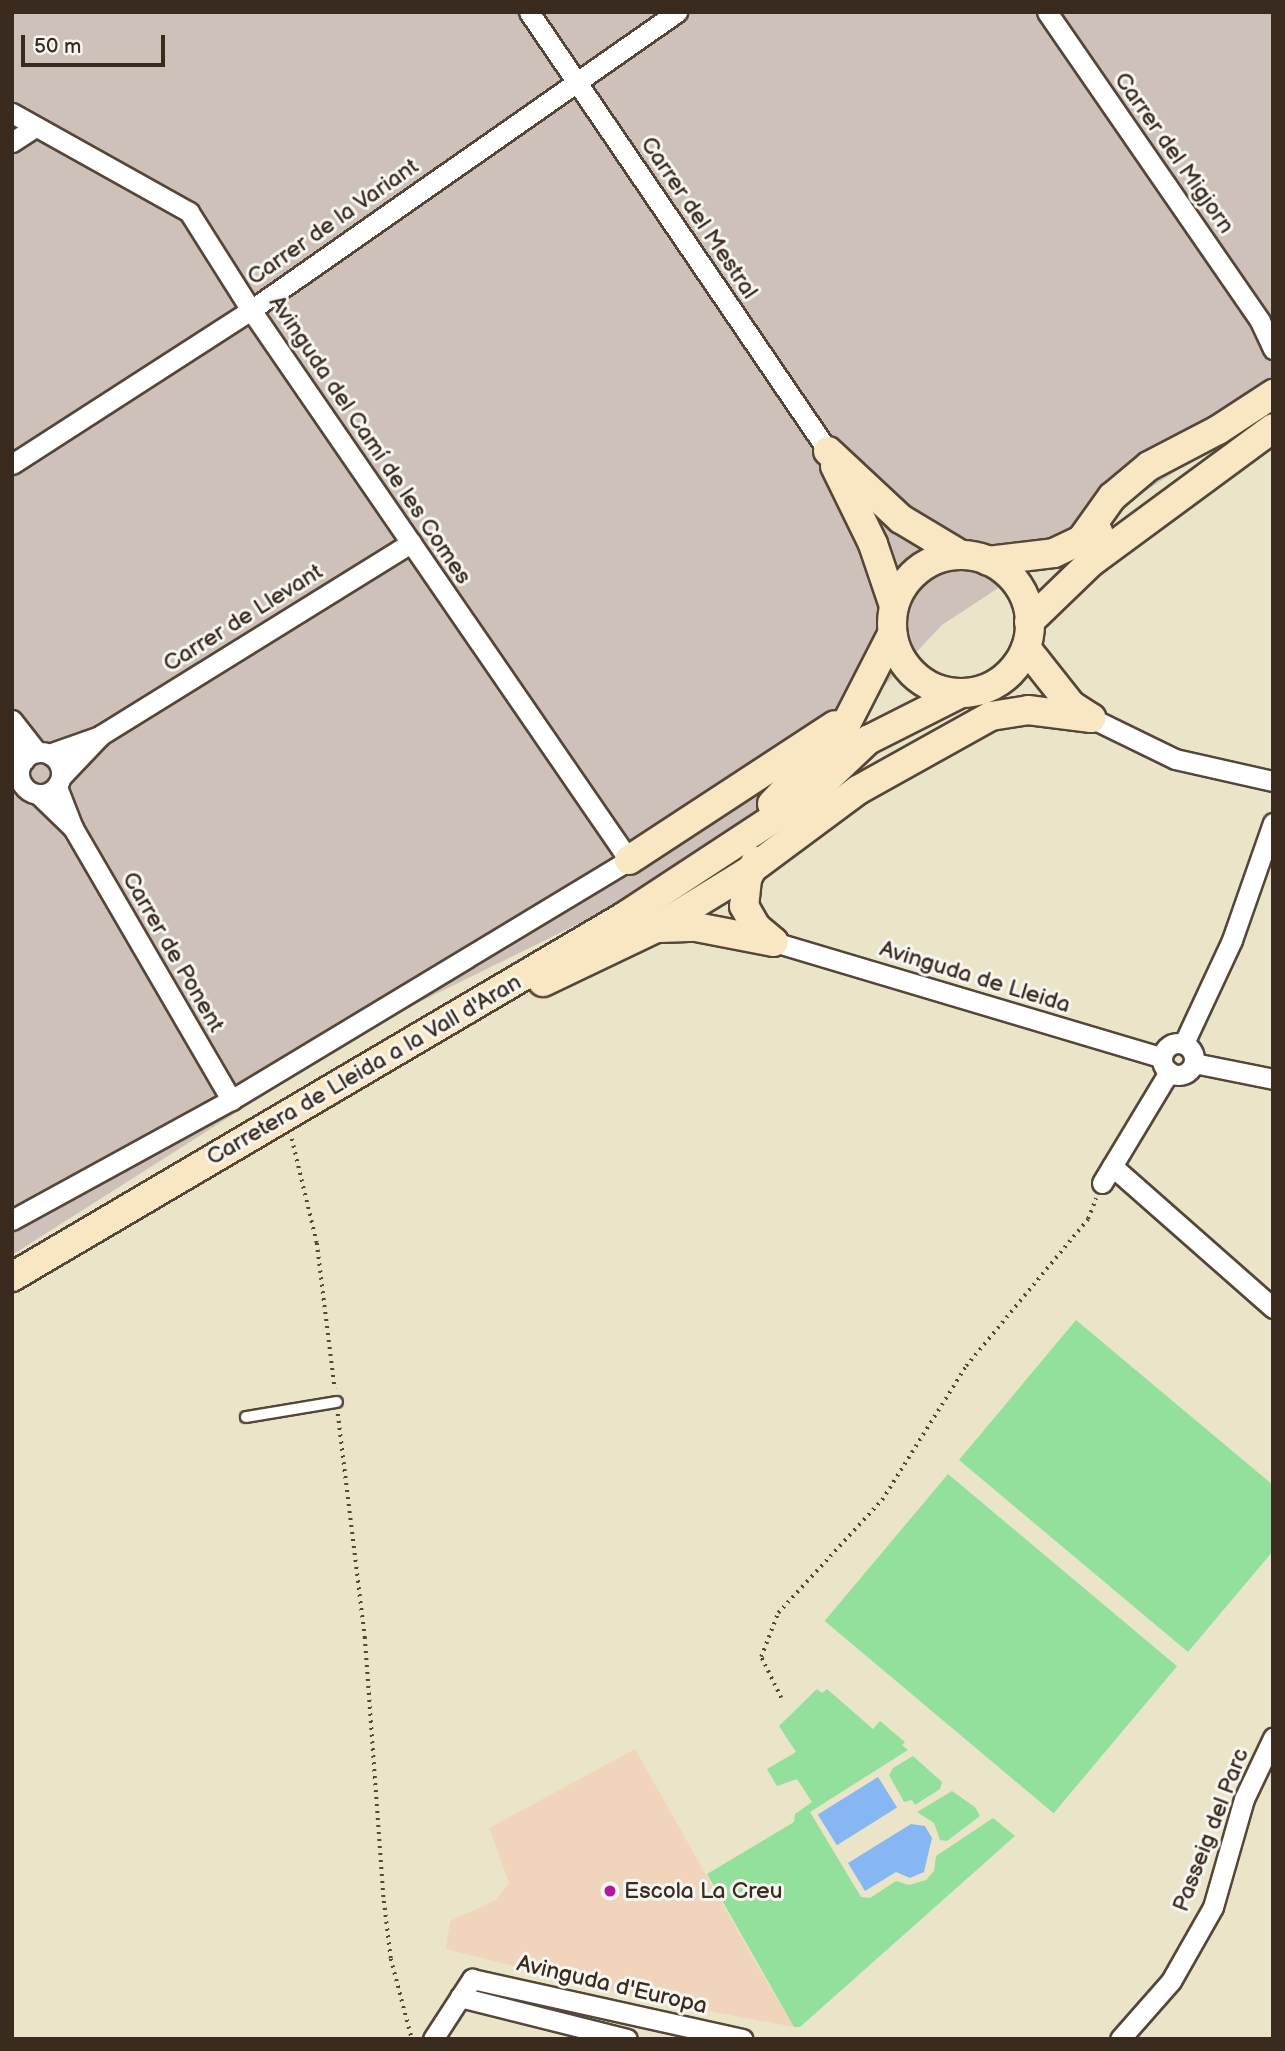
<!DOCTYPE html>
<meta charset="utf-8">
<style>
body{margin:0}
#map{position:relative;width:1285px;height:2051px;overflow:hidden;background:#eae5c9;font-family:"Balsamiq Sans",sans-serif}
div>[style]{position:absolute}
[style*='--x']{left:calc(var(--x)*1px);top:calc(var(--y)*1px);width:calc(var(--w)*1px);rotate:calc(var(--a)*1deg)}
.built>*{inset:0;background:#f0d5bc}
.industrial>*{inset:0;background:#cec1b9}
.green>*{inset:0;background:#93e09d;transform-origin:0 0}
.water>*{inset:0;background:#87b7f2;transform-origin:0 0}
.path>*{height:3.5px;margin-top:-1.75px;transform-origin:0;background:repeating-linear-gradient(90deg,#554638 0 2px,transparent 0 7px)}
.roads{filter:drop-shadow(2px 0 #554638) drop-shadow(-2px 0 #554638) drop-shadow(0 2px #554638) drop-shadow(0 -2px #554638)}
.lane>*{height:10px;margin:-5px;padding:0 5px;transform-origin:5px;border-radius:5px;background:#fff}
.street>*{height:19px;margin:-9.5px;padding:0 9.5px;transform-origin:9.5px;border-radius:9.5px;background:#fff}
.street>.ring{margin:-9.5px;padding:0;box-sizing:content-box;background:none;border:19px solid #fff;border-radius:50%}
.secondary>*{height:28px;margin:-14px;padding:0 14px;transform-origin:14px;border-radius:14px;background:#f9e7c3}
.secondary>.ring{margin:-14px;padding:0;box-sizing:content-box;background:none;border:28px solid #f9e7c3;border-radius:50%}
.dots>*{width:19px;height:19px;translate:-50% -50%;box-sizing:border-box;border:4px solid #f6f6f2;border-radius:50%}
span{translate:-50% -50%;white-space:nowrap;text-align:center;line-height:1.15;-webkit-text-stroke:6px #f6f6f2;paint-order:stroke}
.street-label{font-size:23px;color:#3b2a1e}
.poi-label{font-size:23px;color:#3b2a1e}
.left{translate:0 -50%;text-align:left}
.frame{position:absolute;inset:0;border:14px solid #3b2a1e;pointer-events:none}
.scale{position:absolute;left:21px;top:35px;width:144px;height:32px;box-sizing:border-box;border:4px solid #3b2a1e;border-top:0;padding-left:9px;font-size:21px;line-height:24px;white-space:nowrap;color:#3b2a1e;-webkit-text-stroke:5px #f6f6f2;paint-order:stroke}
</style>
<div id="map">
<div class="built">
<i style="clip-path:polygon(635px 1749px,757px 1965px,794px 2027px,644px 1999px,446px 1949px,450px 1921px,496px 1900px,509px 1883px,489px 1828px)"></i>
</div>
<div class="industrial">
<i style="clip-path:polygon(12px 12px,1273px 12px,1273px 407px,942px 625px,759px 818px,643px 892px,379px 1022px,12px 1255px)"></i>
</div>
<div class="green">
<i style="clip-path:polygon(1076px 1320px,1273px 1485px,1273px 1551px,1188px 1652px,959px 1460px)"></i>
<i style="left:948px;top:1474px;width:299px;height:192px;rotate:40deg"></i>
<i style="clip-path:polygon(817px 1689px,822px 1693px,827px 1689px,873px 1729px,880px 1721px,905px 1742px,902px 1745px,908px 1750px,810px 1812px,861px 1897px,870px 1898px,896px 1881px,909px 1885px,926px 1880px,934px 1871px,936px 1856px,993px 1818px,1015px 1836px,800px 2027px,794px 2027px,707px 1874px,794px 1822px,795px 1814px,812px 1802px,797px 1779px,777px 1786px,767px 1769px,796px 1752px,779px 1726px)"></i>
<i style="clip-path:polygon(913px 1756px,942px 1782px,940px 1789px,915px 1805px,912px 1800px,904px 1802px,889px 1775px,893px 1768px)"></i>
<i style="clip-path:polygon(952px 1791px,975px 1807px,980px 1816px,947px 1841px,940px 1840px,934px 1823px,917px 1812px)"></i>
</div>
<div class="water">
<i style="left:878px;top:1777px;width:36px;height:71px;rotate:58deg"></i>
<i style="clip-path:polygon(911px 1824px,925px 1826px,932px 1838px,924px 1872px,910px 1878px,896px 1872px,865px 1891px,848px 1863px)"></i>
</div>
<div class="path">
<i style="--x:292;--y:1139;--w:107;--a:76.5"></i>
<i style="--x:317;--y:1243;--w:147;--a:83"></i>
<i style="--x:338;--y:1414;--w:225;--a:83.1"></i>
<i style="--x:365;--y:1637;--w:265;--a:85.9"></i>
<i style="--x:384;--y:1901;--w:58;--a:83.1"></i>
<i style="--x:391;--y:1959;--w:83;--a:75.3"></i>
<i style="--x:781;--y:1698;--w:46;--a:-116"></i>
<i style="--x:761;--y:1657;--w:47;--a:-68.9"></i>
<i style="--x:778;--y:1613;--w:154;--a:-47.4"></i>
<i style="--x:882;--y:1500;--w:158;--a:-57.9"></i>
<i style="--x:966;--y:1366;--w:191;--a:-50.3"></i>
<i style="--x:1088;--y:1219;--w:22;--a:-69"></i>
</div>
<div class="roads">
<div class="lane">
<i style="--x:246;--y:1417;--w:92;--a:-9.4"></i>
</div>
<div class="street">
<i style="--x:529;--y:12;--w:531;--a:55.74"></i>
<i style="--x:1047;--y:12;--w:375;--a:55.4"></i>
<i style="--x:1260;--y:321;--w:31;--a:65"></i>
<i style="--x:12;--y:113;--w:203;--a:29.2"></i>
<i style="--x:189;--y:212;--w:116;--a:57.7"></i>
<i style="--x:251;--y:310;--w:667;--a:55.5"></i>
<i style="--x:629;--y:860;--w:465;--a:148.9"></i>
<i style="--x:231;--y:1100;--w:250;--a:151.3"></i>
<i style="--x:12;--y:142;--w:27;--a:-33"></i>
<i style="--x:12;--y:464;--w:284;--a:-32.8"></i>
<i style="--x:251;--y:310;--w:520;--a:-34.97"></i>
<i style="--x:1091;--y:718;--w:93;--a:26"></i>
<i style="--x:1175;--y:759;--w:100;--a:12.7"></i>
<i style="--x:12;--y:720;--w:41;--a:52"></i>
<i style="--x:12;--y:741;--w:23;--a:59"></i>
<i class="ring" style="left:19px;top:752px;width:23px;height:23px"></i>
<i style="--x:49;--y:754;--w:54;--a:-19.4"></i>
<i style="--x:61;--y:777;--w:58;--a:-46.4"></i>
<i style="--x:101;--y:735;--w:365;--a:-31.8"></i>
<i style="--x:57;--y:787;--w:44;--a:68.7"></i>
<i style="--x:73;--y:828;--w:315;--a:59.8"></i>
<i style="--x:38;--y:794;--w:49;--a:44.2"></i>
<i style="--x:774;--y:942;--w:405;--a:16.6"></i>
<i class="ring" style="left:1162px;top:1043px;width:13px;height:13px"></i>
<i style="--x:1184;--y:1043;--w:114;--a:-65"></i>
<i style="--x:1232;--y:940;--w:124;--a:-70.7"></i>
<i style="--x:1194;--y:1063;--w:81;--a:11.4"></i>
<i style="--x:1112;--y:1166;--w:215;--a:41.4"></i>
<i style="--x:1102;--y:1183;--w:130;--a:-58.9"></i>
<i style="--x:460;--y:1997;--w:172;--a:14.1"></i>
<i style="--x:433;--y:2039;--w:72;--a:-57"></i>
<i style="--x:472;--y:1979;--w:277;--a:12.5"></i>
<i style="--x:1120;--y:2039;--w:77;--a:-48.7"></i>
<i style="--x:1171;--y:1981;--w:85;--a:-60.4"></i>
<i style="--x:1213;--y:1907;--w:112;--a:-74"></i>
<i style="--x:1244;--y:1799;--w:68;--a:-64.6"></i>
</div>
<div class="secondary">
<i style="--x:828;--y:451;--w:100;--a:43"></i>
<i style="--x:901;--y:519;--w:70;--a:31"></i>
<i style="--x:835;--y:466;--w:87;--a:64"></i>
<i style="--x:873;--y:544;--w:65;--a:71.3"></i>
<i style="--x:1082;--y:539;--w:52;--a:-54.5"></i>
<i style="--x:1112;--y:497;--w:48;--a:-40"></i>
<i style="--x:1149;--y:466;--w:78;--a:-27.6"></i>
<i style="--x:1218;--y:430;--w:66;--a:-33.2"></i>
<i class="ring" style="left:892px;top:555px;width:110px;height:110px"></i>
<i style="--x:988;--y:561;--w:66;--a:-6.9"></i>
<i style="--x:1054;--y:553;--w:49;--a:-25.5"></i>
<i style="--x:1029;--y:622;--w:85;--a:-44"></i>
<i style="--x:1090;--y:563;--w:227;--a:-36.4"></i>
<i style="--x:1026;--y:648;--w:73;--a:51.7"></i>
<i style="--x:1071;--y:705;--w:24;--a:33"></i>
<i style="--x:772;--y:804;--w:105;--a:-46.5"></i>
<i style="--x:844;--y:728;--w:106;--a:-62.9"></i>
<i style="--x:629;--y:860;--w:246;--a:-33.2"></i>
<i style="--x:756;--y:861;--w:20;--a:117"></i>
<i style="--x:747;--y:879;--w:27;--a:96"></i>
<i style="--x:744;--y:906;--w:24;--a:60"></i>
<i style="--x:756;--y:927;--w:23;--a:40"></i>
<i style="--x:660;--y:928;--w:36;--a:-2"></i>
<i style="--x:696;--y:927;--w:79;--a:10.9"></i>
<i style="--x:543;--y:982;--w:125;--a:-25.5"></i>
<i style="--x:656;--y:928;--w:109;--a:-31.5"></i>
<i style="--x:749;--y:871;--w:136;--a:-36.6"></i>
<i style="--x:858;--y:790;--w:152;--a:-29.1"></i>
<i style="--x:991;--y:716;--w:37;--a:-9"></i>
<i style="--x:1028;--y:710;--w:64;--a:7.2"></i>
<i style="--x:12;--y:1277;--w:711;--a:-30.49"></i>
<i style="--x:625;--y:916;--w:222;--a:-33.3"></i>
<i style="--x:811;--y:794;--w:79;--a:-43.5"></i>
<i style="--x:868;--y:740;--w:102;--a:-26.8"></i>
</div>
</div>
<div class="dots">
<i style="left:610px;top:1891px;background:#b5179e"></i>
</div>
<div class="street-label">
<span style="left:1174px;top:153px;rotate:55deg">Carrer del Migjorn</span>
<span style="left:699px;top:218px;rotate:56deg">Carrer del Mestral</span>
<span style="left:333px;top:222px;rotate:-35deg">Carrer de la Variant</span>
<span style="left:370px;top:440px;rotate:56deg">Avinguda del Camí de les Comes</span>
<span style="left:243px;top:618px;rotate:-32deg">Carrer de Llevant</span>
<span style="left:173px;top:952px;rotate:60deg">Carrer de Ponent</span>
<span style="left:975px;top:977px;rotate:17deg">Avinguda de Lleida</span>
<span style="left:364px;top:1070px;rotate:-30deg">Carretera de Lleida a la Vall d'Aran</span>
<span style="left:1211px;top:1830px;rotate:-69deg">Passeig del Parc</span>
<span style="left:612px;top:1985px;rotate:13deg">Avinguda d'Europa</span>
</div>
<div class="poi-label">
<span class="left" style="left:624px;top:1891px">Escola La Creu</span>
</div>
<div class="frame"></div>
<div class="scale">50 m</div>
</div>
